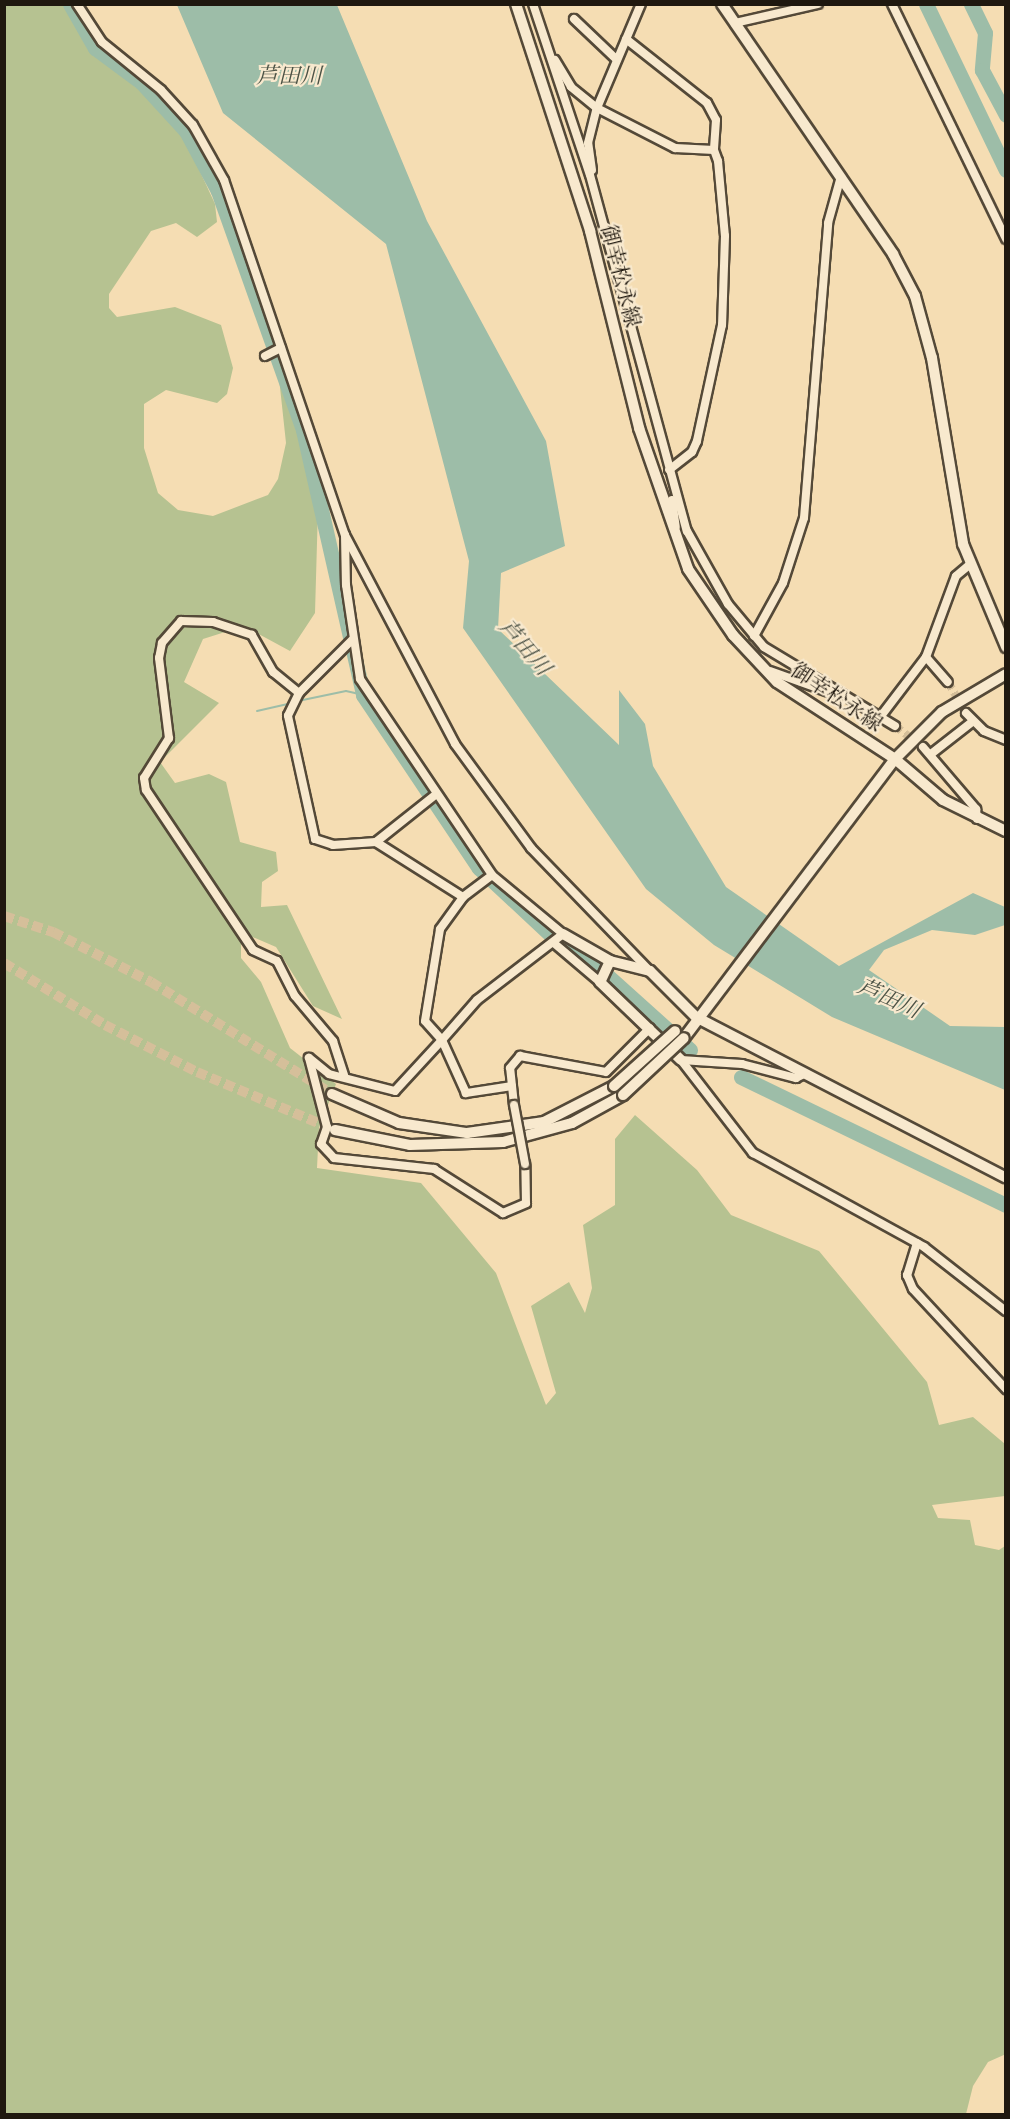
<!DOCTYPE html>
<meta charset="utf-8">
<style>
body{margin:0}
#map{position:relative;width:1010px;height:2119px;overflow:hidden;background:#f5ddb3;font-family:"Gentium Book Plus","Noto Serif JP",serif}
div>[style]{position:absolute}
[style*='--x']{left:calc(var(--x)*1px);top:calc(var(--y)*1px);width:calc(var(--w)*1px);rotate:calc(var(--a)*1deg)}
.green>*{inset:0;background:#b6c291}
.water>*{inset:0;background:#9dbda8}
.stream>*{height:2px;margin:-1px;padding:0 1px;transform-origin:1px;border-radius:1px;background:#9dbda8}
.river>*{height:15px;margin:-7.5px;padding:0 7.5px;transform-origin:7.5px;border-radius:7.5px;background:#9dbda8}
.street-tunnel>*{height:8px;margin-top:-4px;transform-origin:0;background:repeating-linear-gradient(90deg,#d5bf9a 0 8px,transparent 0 12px)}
.secondary-tunnel>*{height:10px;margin-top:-5px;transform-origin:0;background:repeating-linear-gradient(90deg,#d5bf9a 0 10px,transparent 0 15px)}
.roads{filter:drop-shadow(2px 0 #544938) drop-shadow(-2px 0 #544938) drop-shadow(0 2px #544938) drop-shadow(0 -2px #544938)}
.street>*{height:8px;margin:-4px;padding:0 4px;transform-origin:4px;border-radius:4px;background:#f8e9ce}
.secondary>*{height:10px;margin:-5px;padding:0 5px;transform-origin:5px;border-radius:5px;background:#f8e9ce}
.bridges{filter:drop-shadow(2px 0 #544938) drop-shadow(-2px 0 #544938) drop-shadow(0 2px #544938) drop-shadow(0 -2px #544938)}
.street-bridge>*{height:8px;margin:-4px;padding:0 4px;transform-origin:4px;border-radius:4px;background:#f8e9ce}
.secondary-bridge>*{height:10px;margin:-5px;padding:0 5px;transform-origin:5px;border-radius:5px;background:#f8e9ce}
span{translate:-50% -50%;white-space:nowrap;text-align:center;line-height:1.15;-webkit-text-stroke:4.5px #f8e9ce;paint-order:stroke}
.street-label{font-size:21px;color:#1f180f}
.water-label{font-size:22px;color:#4b5245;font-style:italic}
.frame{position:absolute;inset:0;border:6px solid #1f180f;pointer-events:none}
</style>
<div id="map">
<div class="green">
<i style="clip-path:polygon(68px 4px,90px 46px,179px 126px,215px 204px,217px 222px,197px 237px,176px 223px,151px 231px,109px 294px,109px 308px,117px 317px,175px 307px,221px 325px,233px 368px,227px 394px,217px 403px,166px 390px,144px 404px,144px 448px,158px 493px,178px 510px,213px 516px,268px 495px,278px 479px,286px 443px,279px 378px,290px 375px,318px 508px,315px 613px,290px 651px,244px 626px,203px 639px,184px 682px,219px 703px,160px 762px,175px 783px,209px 774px,226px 782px,240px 842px,276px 852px,278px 871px,262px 882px,261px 907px,287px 905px,342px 1019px,313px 1006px,276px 947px,241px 932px,241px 958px,261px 982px,290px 1048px,336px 1084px,319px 1128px,317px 1168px,421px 1183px,496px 1273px,546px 1405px,556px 1393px,531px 1306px,569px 1282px,585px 1313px,592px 1288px,583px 1225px,615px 1205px,615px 1139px,635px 1115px,697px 1170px,731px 1215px,819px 1251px,927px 1382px,939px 1425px,973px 1417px,1005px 1444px,1005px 1496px,932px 1505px,938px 1518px,970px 1520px,975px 1545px,999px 1550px,1005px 1546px,1006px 2054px,988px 2062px,973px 2086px,966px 2114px,5px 2114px,4px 5px)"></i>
</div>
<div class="water">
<i style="clip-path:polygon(177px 5px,337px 5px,427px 221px,546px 441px,565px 546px,501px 573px,498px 629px,619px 745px,619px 690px,645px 724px,653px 766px,726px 887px,839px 966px,973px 893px,1005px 907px,1005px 925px,975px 935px,932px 930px,884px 950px,869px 970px,950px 1026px,1005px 1027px,1005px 1090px,832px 1017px,714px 945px,646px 889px,463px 628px,469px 561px,386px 244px,223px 113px)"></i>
</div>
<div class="stream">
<i style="--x:298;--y:701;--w:49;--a:-11.8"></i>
<i style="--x:346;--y:691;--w:17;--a:13"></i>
<i style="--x:257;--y:711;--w:36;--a:-13"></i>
</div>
<div class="river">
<i style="--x:70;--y:4;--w:51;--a:60.4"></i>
<i style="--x:95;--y:48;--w:57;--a:36.5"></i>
<i style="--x:141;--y:82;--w:67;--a:47.4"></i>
<i style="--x:186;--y:131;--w:68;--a:61.9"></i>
<i style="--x:218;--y:191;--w:254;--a:70.4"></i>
<i style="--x:303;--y:430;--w:272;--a:77.2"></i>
<i style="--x:363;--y:695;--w:208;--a:56.2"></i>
<i style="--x:479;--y:868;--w:100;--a:43"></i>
<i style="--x:926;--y:4;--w:184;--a:64.3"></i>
<i style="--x:971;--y:4;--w:32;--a:64"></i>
<i style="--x:985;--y:33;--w:37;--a:95"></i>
<i style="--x:982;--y:70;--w:51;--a:61.9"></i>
<i style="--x:569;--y:949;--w:32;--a:34"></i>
<i style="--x:609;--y:977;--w:109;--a:42"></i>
<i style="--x:741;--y:1077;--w:294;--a:25.8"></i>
</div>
<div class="street-tunnel">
<i style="--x:948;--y:682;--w:36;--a:60"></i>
<i style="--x:895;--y:726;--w:35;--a:37"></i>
</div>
<div class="secondary-tunnel">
<i style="--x:4;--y:916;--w:52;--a:18.1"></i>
<i style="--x:53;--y:932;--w:110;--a:27"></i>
<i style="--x:151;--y:982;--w:213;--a:31.7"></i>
<i style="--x:4;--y:963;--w:119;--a:31.5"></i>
<i style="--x:105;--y:1025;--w:103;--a:27.1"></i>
<i style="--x:197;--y:1072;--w:150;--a:22.8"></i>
</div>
<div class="roads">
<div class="street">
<i style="--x:77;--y:4;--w:45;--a:56.7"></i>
<i style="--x:102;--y:42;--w:76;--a:39.1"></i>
<i style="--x:161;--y:90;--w:47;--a:47.6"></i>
<i style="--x:193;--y:125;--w:63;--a:60.6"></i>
<i style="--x:224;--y:180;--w:375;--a:71.2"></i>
<i style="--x:345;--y:535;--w:236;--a:62.2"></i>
<i style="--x:455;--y:744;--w:129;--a:53.8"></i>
<i style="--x:531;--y:848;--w:170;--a:46"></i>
<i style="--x:533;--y:4;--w:180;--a:71.6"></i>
<i style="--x:590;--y:175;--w:369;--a:74.8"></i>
<i style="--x:687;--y:531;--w:84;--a:60.7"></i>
<i style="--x:728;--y:604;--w:56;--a:50.1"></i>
<i style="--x:764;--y:647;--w:153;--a:31.1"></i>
<i style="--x:892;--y:4;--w:261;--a:64.1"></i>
<i style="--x:574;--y:19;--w:59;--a:43.6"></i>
<i style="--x:735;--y:23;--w:85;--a:-12.9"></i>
<i style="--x:626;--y:39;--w:103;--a:38.3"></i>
<i style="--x:707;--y:103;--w:19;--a:62"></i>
<i style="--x:716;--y:120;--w:30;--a:94"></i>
<i style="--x:555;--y:60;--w:31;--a:59"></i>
<i style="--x:571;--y:87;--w:33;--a:39"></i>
<i style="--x:597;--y:108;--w:88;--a:27.1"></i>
<i style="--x:675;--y:148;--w:39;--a:3"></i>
<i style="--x:714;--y:150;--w:12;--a:70"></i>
<i style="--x:718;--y:161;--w:75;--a:84.7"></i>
<i style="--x:725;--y:236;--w:89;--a:91.9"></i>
<i style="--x:722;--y:325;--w:119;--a:102.2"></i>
<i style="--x:697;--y:441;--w:12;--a:114"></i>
<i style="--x:692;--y:452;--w:29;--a:142"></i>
<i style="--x:592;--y:170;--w:27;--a:-98"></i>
<i style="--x:588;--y:143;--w:36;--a:-76"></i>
<i style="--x:597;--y:108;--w:113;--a:-67.1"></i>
<i style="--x:265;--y:356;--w:18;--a:-27"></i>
<i style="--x:672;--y:500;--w:27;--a:82"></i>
<i style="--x:345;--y:535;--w:50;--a:88.9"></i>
<i style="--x:346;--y:585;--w:95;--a:81.5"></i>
<i style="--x:360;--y:679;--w:236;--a:56"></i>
<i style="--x:492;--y:875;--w:92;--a:39.7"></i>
<i style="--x:563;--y:934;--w:108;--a:142.5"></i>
<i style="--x:477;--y:1000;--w:53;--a:131.2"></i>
<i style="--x:442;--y:1040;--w:25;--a:-132"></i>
<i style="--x:425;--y:1021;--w:93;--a:-80.7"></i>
<i style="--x:440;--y:929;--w:39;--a:-54"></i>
<i style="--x:463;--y:897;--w:36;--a:-37"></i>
<i style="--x:754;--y:636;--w:60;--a:-61.3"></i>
<i style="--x:783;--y:583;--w:68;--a:-72.1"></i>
<i style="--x:804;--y:518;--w:296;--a:-85.3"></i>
<i style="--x:828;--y:223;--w:45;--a:-74.4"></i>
<i style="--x:352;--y:640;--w:75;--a:135"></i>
<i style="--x:299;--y:693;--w:25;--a:116"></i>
<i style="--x:288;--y:716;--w:126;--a:77.6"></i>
<i style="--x:315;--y:839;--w:19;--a:18"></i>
<i style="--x:333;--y:845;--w:43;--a:-4"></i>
<i style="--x:376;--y:842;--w:103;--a:32.3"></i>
<i style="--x:926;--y:657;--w:33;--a:49"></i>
<i style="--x:770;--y:671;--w:74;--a:19.7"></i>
<i style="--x:299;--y:693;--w:33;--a:-141"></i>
<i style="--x:273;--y:672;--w:43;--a:-119.6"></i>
<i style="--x:252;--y:635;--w:41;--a:-161.6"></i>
<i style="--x:213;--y:622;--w:32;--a:-178"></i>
<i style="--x:181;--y:621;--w:29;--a:131"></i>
<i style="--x:162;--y:643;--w:15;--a:101"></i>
<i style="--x:159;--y:658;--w:81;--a:82.9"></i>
<i style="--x:169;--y:738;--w:47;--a:122"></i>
<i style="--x:144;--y:778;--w:12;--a:81"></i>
<i style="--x:146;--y:790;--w:192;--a:56.2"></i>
<i style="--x:253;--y:950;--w:26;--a:25"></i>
<i style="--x:277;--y:961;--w:39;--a:63"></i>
<i style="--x:295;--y:996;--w:59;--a:49.8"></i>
<i style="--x:333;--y:1041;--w:36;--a:72"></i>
<i style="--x:966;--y:713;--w:25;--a:45"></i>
<i style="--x:984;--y:731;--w:24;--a:22"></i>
<i style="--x:881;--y:716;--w:74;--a:-52.7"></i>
<i style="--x:926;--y:657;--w:86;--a:-69.7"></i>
<i style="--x:956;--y:576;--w:17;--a:-40"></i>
<i style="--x:923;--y:747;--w:82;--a:49.5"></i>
<i style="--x:976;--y:809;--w:10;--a:84"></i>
<i style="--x:931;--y:754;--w:52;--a:-38"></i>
<i style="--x:376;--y:842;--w:75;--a:-38.5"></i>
<i style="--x:555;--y:944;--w:59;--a:40.2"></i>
<i style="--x:681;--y:1060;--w:118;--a:52.3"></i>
<i style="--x:753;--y:1153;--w:195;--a:28.8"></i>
<i style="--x:924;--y:1247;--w:104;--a:38"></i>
<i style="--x:681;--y:1060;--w:61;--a:3.8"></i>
<i style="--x:742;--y:1064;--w:56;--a:14.5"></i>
<i style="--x:796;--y:1078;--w:9;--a:-27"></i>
<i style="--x:512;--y:1086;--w:47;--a:171.3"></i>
<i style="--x:466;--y:1093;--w:58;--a:-114.4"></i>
<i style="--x:442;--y:1040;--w:69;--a:132.7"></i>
<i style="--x:395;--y:1091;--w:68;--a:-165.6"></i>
<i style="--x:329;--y:1074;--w:26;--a:-141"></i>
<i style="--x:309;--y:1058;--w:71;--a:75.4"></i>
<i style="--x:327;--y:1127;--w:18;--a:109"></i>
<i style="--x:321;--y:1144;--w:19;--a:47"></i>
<i style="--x:334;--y:1158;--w:101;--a:6.3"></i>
<i style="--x:434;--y:1169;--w:82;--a:32.5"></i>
<i style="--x:503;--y:1213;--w:25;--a:-23"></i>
<i style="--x:526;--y:1203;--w:39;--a:-91"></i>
<i style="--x:514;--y:1105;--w:37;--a:-96"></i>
<i style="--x:510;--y:1068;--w:16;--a:-50"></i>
<i style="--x:520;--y:1056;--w:87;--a:10.5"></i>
<i style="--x:606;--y:1072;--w:62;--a:-45"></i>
<i style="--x:917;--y:1243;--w:34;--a:107"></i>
<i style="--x:907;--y:1275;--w:15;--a:67"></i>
<i style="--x:913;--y:1289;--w:137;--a:47.1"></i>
</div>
<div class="secondary">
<i style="--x:516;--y:4;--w:239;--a:71.9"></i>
<i style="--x:590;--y:231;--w:203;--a:76"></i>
<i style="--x:639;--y:428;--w:149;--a:70.8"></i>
<i style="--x:688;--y:569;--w:80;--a:55.7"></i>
<i style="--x:733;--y:635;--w:64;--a:46.9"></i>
<i style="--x:777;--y:682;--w:141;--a:33.1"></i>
<i style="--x:895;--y:759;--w:63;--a:40.5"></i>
<i style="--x:943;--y:800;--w:70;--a:26.2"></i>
<i style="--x:722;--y:4;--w:303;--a:55.6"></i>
<i style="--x:893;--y:254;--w:47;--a:62.4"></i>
<i style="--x:915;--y:296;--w:64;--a:74.7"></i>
<i style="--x:932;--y:358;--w:189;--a:80.5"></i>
<i style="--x:963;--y:544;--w:112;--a:67.3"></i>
<i style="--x:563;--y:934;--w:54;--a:29.9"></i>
<i style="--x:610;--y:961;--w:41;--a:14"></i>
<i style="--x:650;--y:971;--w:65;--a:45"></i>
<i style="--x:696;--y:1017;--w:349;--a:27.4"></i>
<i style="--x:610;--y:961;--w:23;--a:115"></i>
<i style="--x:600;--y:982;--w:112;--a:43.9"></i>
<i style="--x:684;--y:1038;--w:350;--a:-52.9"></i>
<i style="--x:895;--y:759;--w:66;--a:-45"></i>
<i style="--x:942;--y:712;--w:74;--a:-30.7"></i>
<i style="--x:332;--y:1094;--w:73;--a:23.4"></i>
<i style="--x:399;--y:1123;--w:69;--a:8.4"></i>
<i style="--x:467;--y:1133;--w:78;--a:-8.1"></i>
<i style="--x:544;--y:1122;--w:79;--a:-27.2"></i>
<i style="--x:335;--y:1130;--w:76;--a:11.3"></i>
<i style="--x:410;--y:1145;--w:93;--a:-1.8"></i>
<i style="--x:503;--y:1142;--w:72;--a:-15.4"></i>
<i style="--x:572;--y:1123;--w:58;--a:-28.8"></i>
</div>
</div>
<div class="bridges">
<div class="street-bridge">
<i style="--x:514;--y:1105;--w:60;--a:79.4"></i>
</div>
<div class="secondary-bridge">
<i style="--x:614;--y:1086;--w:82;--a:-42"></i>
<i style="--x:623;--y:1095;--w:83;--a:-43.1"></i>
</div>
</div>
<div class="street-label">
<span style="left:621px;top:276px;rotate:76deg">御幸松永線</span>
<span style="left:837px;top:697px;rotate:34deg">御幸松永線</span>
</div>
<div class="water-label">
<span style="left:289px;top:76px">芦田川</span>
<span style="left:525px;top:647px;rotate:49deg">芦田川</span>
<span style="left:889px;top:998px;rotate:24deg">芦田川</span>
</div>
<div class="frame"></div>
</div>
